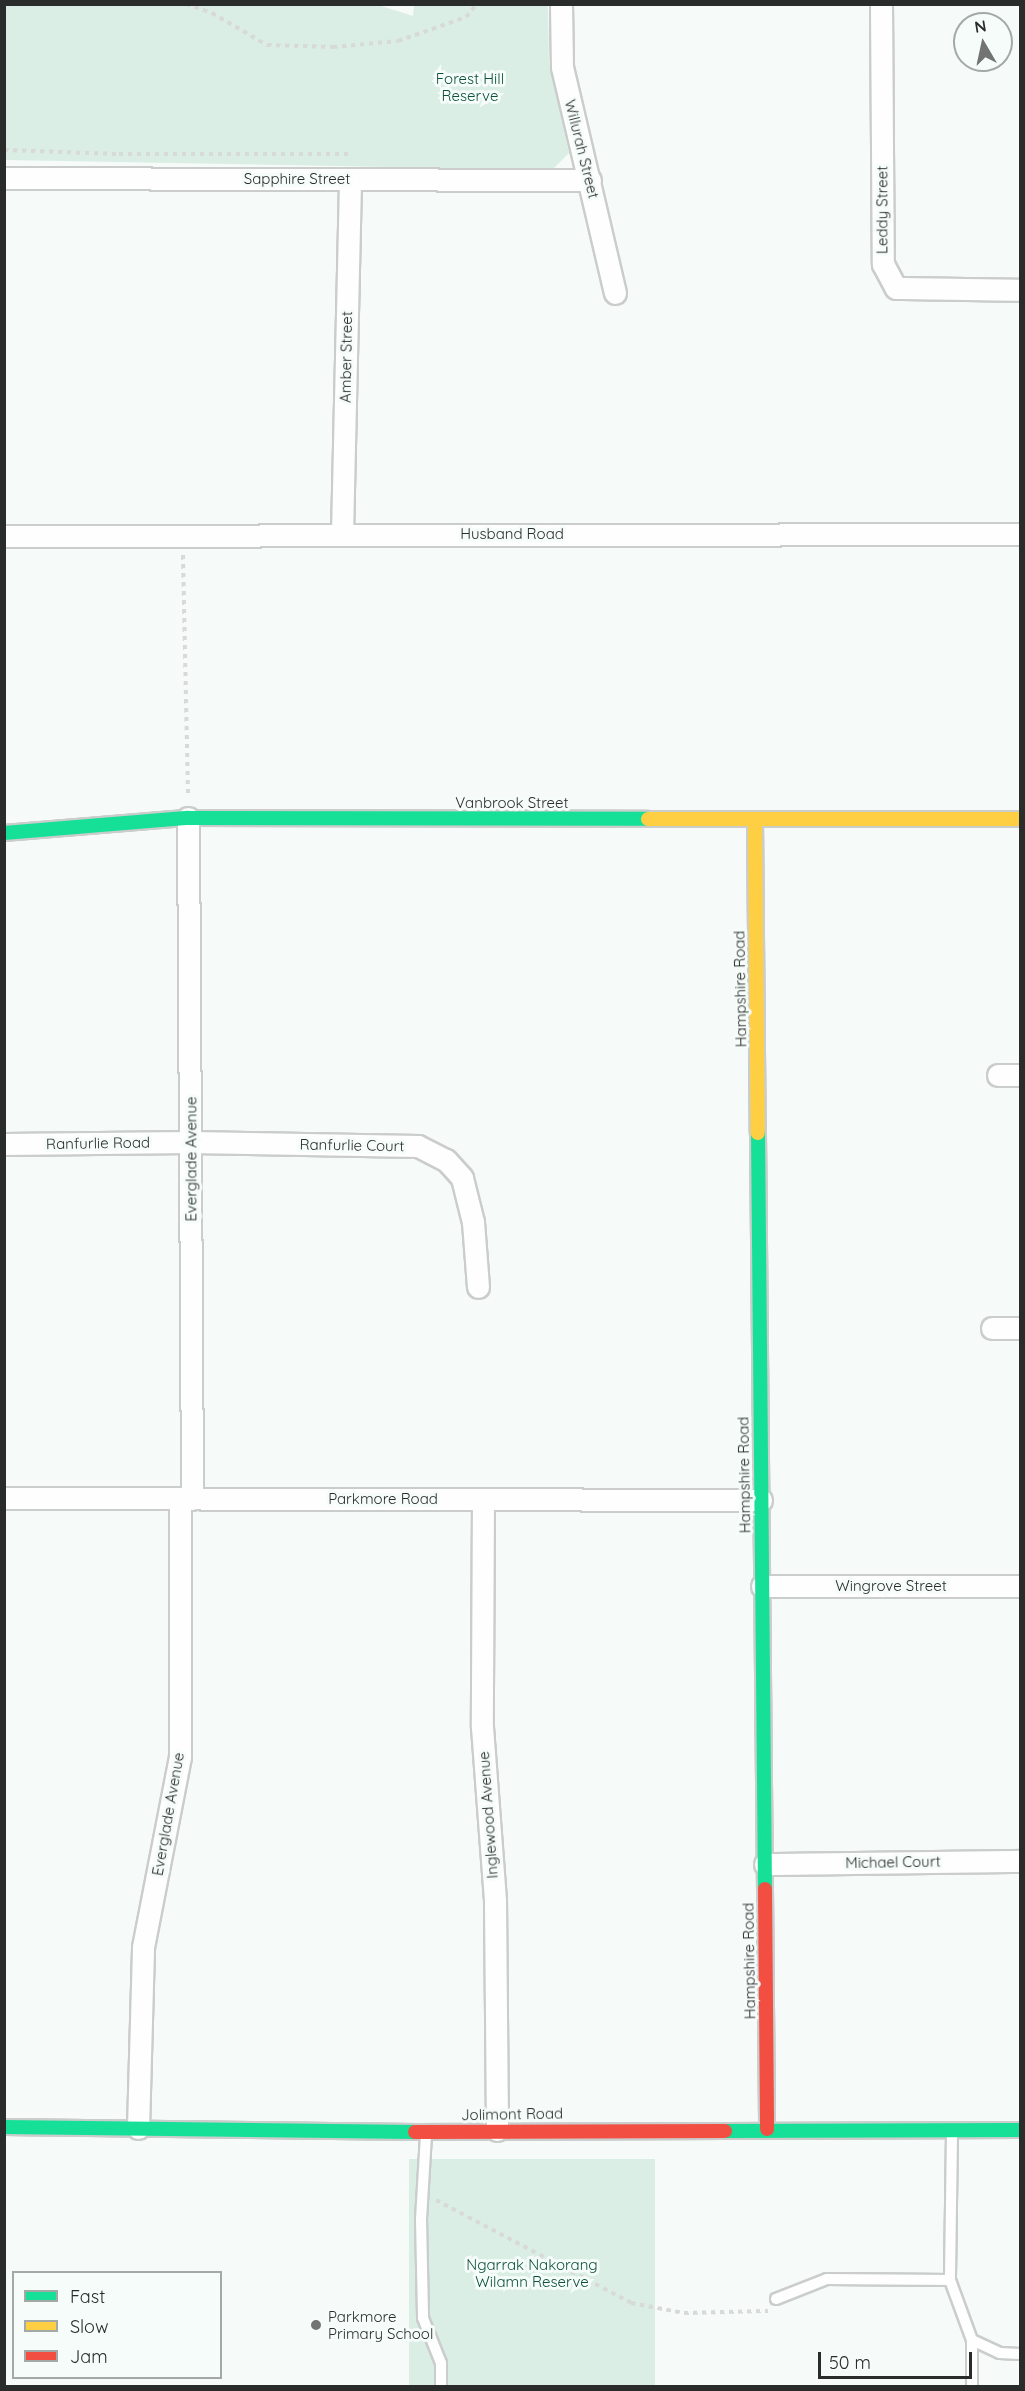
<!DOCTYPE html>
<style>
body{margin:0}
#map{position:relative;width:1025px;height:2391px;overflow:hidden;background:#f6fbf9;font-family:Quicksand,sans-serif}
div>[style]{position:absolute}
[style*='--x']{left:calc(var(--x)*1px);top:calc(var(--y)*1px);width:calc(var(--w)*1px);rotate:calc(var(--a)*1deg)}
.green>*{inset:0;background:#daeee5;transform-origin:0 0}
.path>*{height:4px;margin-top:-2px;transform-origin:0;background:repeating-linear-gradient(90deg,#d8d9d9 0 4.5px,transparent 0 9px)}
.roads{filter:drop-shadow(2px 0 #cacdcc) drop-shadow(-2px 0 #cacdcc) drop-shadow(0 2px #cacdcc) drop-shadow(0 -2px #cacdcc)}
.lane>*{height:10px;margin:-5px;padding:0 5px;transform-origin:5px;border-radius:5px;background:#fefefe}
.street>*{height:21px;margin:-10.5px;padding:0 10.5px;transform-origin:10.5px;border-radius:10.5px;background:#fefefe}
.fast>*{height:14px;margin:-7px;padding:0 7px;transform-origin:7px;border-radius:7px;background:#16e098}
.slow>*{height:14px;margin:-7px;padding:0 7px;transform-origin:7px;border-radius:7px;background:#ffcf43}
.jam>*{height:14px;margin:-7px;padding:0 7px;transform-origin:7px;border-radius:7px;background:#f24e42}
.dots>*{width:16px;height:16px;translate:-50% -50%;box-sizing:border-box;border:3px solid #f5fcf9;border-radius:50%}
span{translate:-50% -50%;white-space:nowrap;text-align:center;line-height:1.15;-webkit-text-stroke:6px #f5fcf9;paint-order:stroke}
.park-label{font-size:15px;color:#0e513b}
.street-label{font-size:15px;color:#292c2b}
.poi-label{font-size:15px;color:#292c2b}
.left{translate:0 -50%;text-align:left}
.frame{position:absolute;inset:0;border:6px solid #292c2b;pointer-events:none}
.legend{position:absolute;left:12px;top:2271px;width:210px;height:108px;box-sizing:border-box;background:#f5fcf9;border:2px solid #a3a9a7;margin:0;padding:8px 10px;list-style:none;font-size:18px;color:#292c2b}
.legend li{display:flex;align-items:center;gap:12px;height:30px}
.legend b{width:30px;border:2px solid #a3a9a7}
.north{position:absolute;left:953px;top:12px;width:60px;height:60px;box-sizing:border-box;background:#f5fcf9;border:2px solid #a3a9a7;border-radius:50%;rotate:351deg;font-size:16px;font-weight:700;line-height:24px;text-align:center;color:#292c2b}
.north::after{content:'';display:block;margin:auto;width:21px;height:27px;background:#717473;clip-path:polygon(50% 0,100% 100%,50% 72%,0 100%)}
.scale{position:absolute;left:818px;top:2352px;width:154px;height:27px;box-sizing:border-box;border:3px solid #292c2b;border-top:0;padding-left:8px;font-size:18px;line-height:21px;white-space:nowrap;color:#292c2b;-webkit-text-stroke:4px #f5fcf9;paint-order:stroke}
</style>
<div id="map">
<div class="green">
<i style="clip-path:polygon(375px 4px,413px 16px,414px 5px,548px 5px,549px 63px,569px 153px,552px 170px,5px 160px,5px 5px)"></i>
<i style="left:655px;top:2159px;width:227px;height:246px;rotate:90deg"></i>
</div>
<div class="path">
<i style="--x:186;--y:4;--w:28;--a:19"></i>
<i style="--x:212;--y:13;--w:64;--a:30.2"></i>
<i style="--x:267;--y:45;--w:66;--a:1.7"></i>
<i style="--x:333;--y:47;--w:65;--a:-5.3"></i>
<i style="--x:398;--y:41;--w:72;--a:-19.4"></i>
<i style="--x:466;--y:17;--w:17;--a:-50"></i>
<i style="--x:4;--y:150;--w:115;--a:2"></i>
<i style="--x:119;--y:154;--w:231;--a:0"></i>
<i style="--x:183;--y:555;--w:239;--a:88.8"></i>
<i style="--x:436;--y:2200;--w:221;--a:27.8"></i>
<i style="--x:631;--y:2303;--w:54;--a:10.7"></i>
<i style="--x:684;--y:2313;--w:84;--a:-1.4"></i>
</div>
<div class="roads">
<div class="lane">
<i style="--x:952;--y:2133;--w:147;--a:90.8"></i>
<i style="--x:950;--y:2280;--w:64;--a:69.9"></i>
<i style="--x:972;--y:2340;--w:46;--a:90"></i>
<i style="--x:426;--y:2135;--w:84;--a:93.4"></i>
<i style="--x:421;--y:2219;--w:99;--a:88.8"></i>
<i style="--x:423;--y:2318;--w:48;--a:68.2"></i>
<i style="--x:441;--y:2363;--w:23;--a:90"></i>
<i style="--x:776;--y:2299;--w:55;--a:-21.4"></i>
<i style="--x:827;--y:2279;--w:123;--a:0.5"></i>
<i style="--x:972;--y:2340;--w:31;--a:25"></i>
<i style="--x:1000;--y:2353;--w:20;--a:3"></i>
</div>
<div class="street">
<i style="--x:561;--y:4;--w:63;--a:89.1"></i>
<i style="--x:562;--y:67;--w:232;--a:76.8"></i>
<i style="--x:881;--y:4;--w:260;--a:89.6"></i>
<i style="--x:883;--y:264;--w:27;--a:62"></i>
<i style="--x:896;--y:288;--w:124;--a:0.9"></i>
<i style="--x:4;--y:178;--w:586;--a:0.2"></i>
<i style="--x:342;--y:534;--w:354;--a:-88.7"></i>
<i style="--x:4;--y:536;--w:1016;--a:-0.11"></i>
<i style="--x:188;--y:818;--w:681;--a:89.66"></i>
<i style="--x:998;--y:1075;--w:22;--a:0"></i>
<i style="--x:4;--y:1144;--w:187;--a:-0.6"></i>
<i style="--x:191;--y:1142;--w:227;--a:1"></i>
<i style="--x:418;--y:1146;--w:31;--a:27"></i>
<i style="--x:446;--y:1160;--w:24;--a:48"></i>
<i style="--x:462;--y:1178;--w:45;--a:76"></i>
<i style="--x:473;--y:1222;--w:65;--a:85.6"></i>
<i style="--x:992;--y:1328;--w:28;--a:0"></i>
<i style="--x:4;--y:1498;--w:757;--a:0.15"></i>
<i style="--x:483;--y:1499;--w:228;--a:90.3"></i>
<i style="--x:482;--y:1727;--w:173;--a:85.7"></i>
<i style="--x:495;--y:1900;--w:230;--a:89.5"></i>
<i style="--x:762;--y:1586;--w:258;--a:0"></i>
<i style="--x:765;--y:1864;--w:255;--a:-0.7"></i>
<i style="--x:138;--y:2128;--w:181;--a:-88.4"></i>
<i style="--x:143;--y:1947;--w:194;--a:-79"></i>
<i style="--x:180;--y:1757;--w:258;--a:-90"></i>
</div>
<div class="fast">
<i style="--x:4;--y:833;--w:185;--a:-4.7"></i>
<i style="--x:188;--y:818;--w:460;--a:0.1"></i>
<i style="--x:758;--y:1133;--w:756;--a:89.47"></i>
<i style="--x:4;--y:2127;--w:411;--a:0.7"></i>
<i style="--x:725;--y:2131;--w:295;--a:-0.2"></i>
</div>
<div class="slow">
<i style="--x:648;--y:819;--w:372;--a:0"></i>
<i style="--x:755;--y:820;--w:313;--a:89.5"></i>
</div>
<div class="jam">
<i style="--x:765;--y:1889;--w:240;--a:89.5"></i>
<i style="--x:415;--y:2132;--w:310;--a:-0.2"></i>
</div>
</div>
<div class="dots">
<i style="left:316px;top:2325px;background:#717473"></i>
</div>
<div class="park-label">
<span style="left:470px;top:87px">Forest Hill<br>Reserve</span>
<span style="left:532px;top:2273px">Ngarrak Nakorang<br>Wilamn Reserve</span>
</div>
<div class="street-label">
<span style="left:582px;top:149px;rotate:76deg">Willurah Street</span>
<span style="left:297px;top:179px">Sapphire Street</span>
<span style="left:882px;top:210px;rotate:-90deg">Leddy Street</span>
<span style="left:346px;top:357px;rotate:-89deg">Amber Street</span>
<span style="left:512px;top:534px">Husband Road</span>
<span style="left:512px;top:803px">Vanbrook Street</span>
<span style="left:740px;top:989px;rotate:-91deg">Hampshire Road</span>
<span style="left:98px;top:1143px;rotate:-1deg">Ranfurlie Road</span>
<span style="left:352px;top:1145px;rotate:1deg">Ranfurlie Court</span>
<span style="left:191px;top:1159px;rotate:-90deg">Everglade Avenue</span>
<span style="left:744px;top:1475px;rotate:-91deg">Hampshire Road</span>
<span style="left:383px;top:1499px">Parkmore Road</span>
<span style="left:891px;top:1586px">Wingrove Street</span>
<span style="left:168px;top:1814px;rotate:-80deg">Everglade Avenue</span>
<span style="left:488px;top:1815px;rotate:-94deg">Inglewood Avenue</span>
<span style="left:893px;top:1862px;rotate:-1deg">Michael Court</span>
<span style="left:749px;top:1961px;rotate:-91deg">Hampshire Road</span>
<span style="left:512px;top:2114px;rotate:-1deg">Jolimont Road</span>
</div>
<div class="poi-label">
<span class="left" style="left:328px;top:2325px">Parkmore<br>Primary School</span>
</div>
<div class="frame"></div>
<ul class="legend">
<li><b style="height:8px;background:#16e098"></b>Fast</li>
<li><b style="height:8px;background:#ffcf43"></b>Slow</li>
<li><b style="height:8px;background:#f24e42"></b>Jam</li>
</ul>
<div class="north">N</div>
<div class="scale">50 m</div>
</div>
